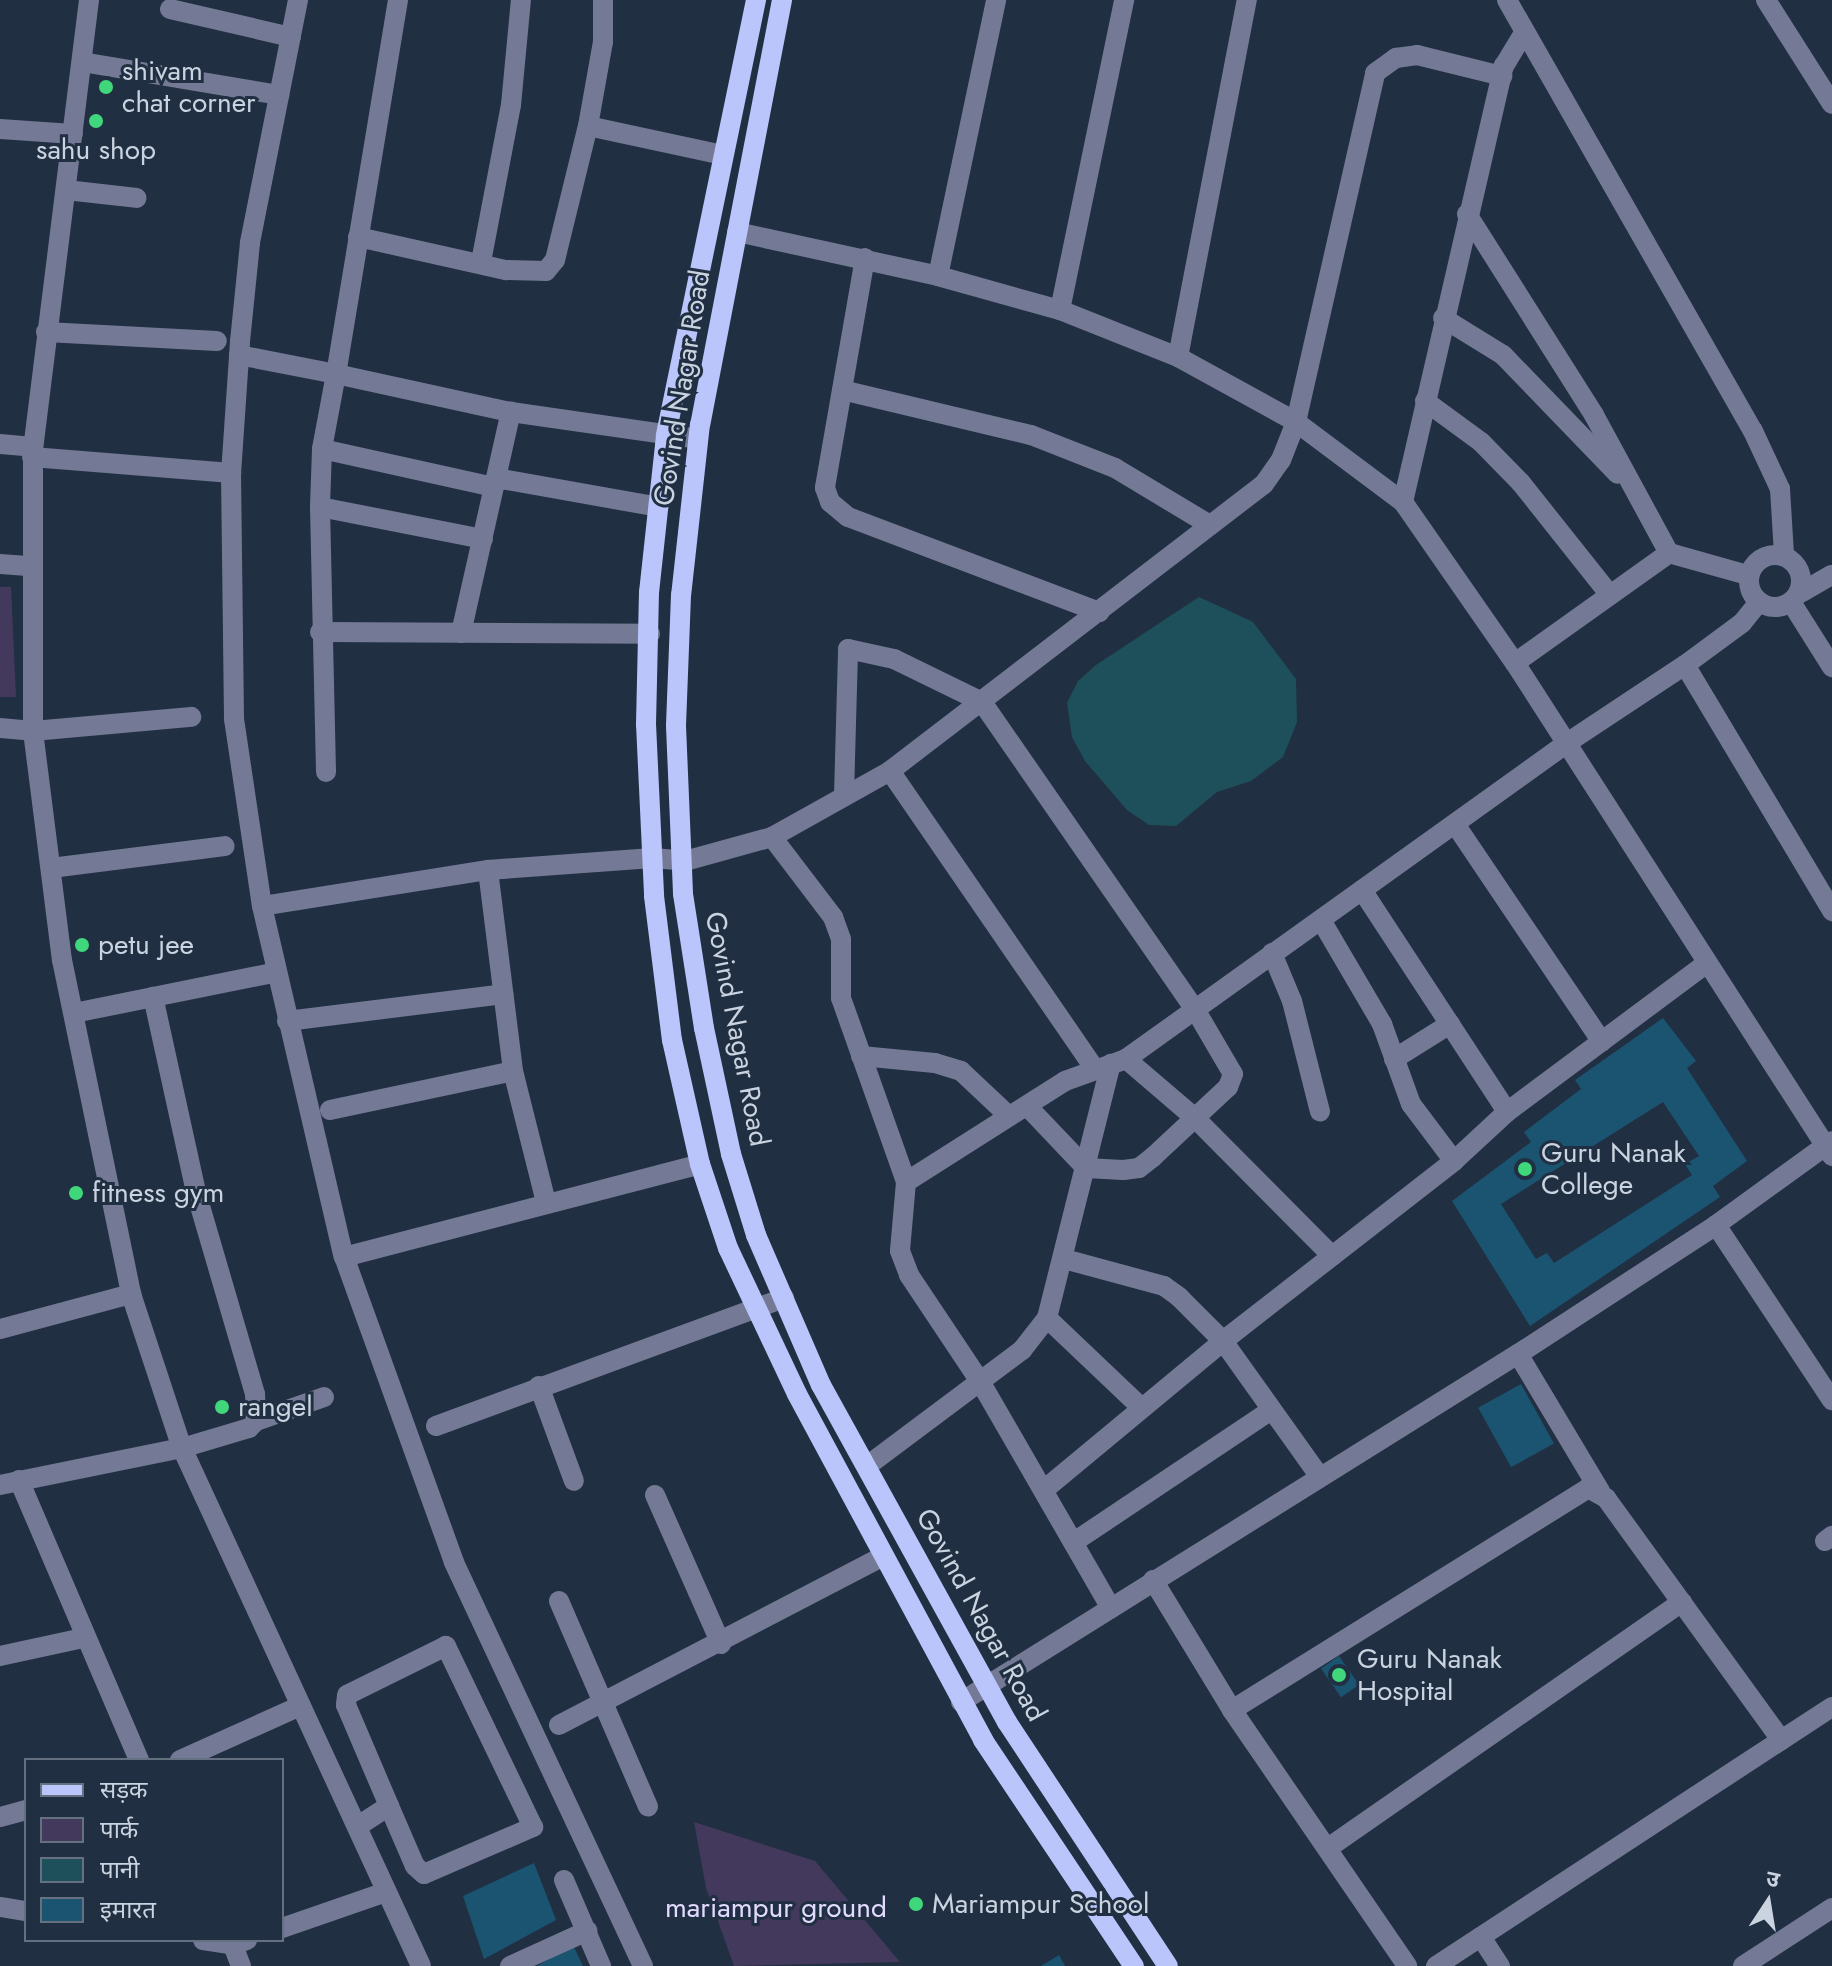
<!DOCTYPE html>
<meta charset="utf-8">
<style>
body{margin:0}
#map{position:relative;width:1832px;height:1966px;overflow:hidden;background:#212f42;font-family:Jost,"Noto Sans Devanagari",sans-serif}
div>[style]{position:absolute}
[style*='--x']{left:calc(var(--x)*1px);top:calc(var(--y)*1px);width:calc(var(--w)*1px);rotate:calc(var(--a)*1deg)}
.green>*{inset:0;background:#43395c}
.water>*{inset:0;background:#1e505b}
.building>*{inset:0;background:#1b5470;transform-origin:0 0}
.minor>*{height:20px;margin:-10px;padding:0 10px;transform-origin:10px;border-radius:10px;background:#747a95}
.minor>.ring{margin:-10px;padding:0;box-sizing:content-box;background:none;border:20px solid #747a95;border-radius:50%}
.major>*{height:20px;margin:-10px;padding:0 10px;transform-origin:10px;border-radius:10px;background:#bac5fc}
.dots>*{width:22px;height:22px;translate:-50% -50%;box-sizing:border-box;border:4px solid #212f42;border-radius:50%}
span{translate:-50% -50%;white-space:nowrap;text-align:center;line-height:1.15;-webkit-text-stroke:6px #212f42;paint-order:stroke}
.poi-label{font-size:28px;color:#cad4e0}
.left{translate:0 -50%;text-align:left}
.street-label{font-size:28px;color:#cad4e0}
.park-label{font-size:28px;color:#e3dbff}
.legend{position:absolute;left:24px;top:1758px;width:260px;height:184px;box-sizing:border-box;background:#212f42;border:2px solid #657181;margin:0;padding:10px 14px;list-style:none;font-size:24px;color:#cad4e0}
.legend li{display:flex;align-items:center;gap:16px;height:40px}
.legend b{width:40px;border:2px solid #657181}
.north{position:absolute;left:1728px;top:1862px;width:80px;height:80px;-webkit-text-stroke:6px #212f42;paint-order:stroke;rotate:12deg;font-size:22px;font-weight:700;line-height:32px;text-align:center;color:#cad4e0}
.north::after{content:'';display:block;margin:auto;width:28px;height:36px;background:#cad4e0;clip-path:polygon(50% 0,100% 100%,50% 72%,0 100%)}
</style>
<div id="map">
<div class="green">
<i style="clip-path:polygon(0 587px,11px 587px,16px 697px,0 697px)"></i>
<i style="clip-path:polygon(694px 1822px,815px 1861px,900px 1962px,734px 1966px,706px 1888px)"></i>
</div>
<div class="water">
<i style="clip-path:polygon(1199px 597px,1253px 622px,1296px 679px,1297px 722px,1283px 757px,1251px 781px,1217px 792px,1176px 826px,1149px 825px,1127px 810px,1085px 761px,1072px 737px,1067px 703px,1078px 681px,1096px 665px)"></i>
</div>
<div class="building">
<i style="clip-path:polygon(evenodd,1663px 1018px,1696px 1061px,1687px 1068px,1747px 1161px,1713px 1186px,1720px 1197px,1530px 1326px,1452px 1201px,1531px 1142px,1524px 1132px,1581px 1089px,1575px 1080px,1663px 1018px,1663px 1102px,1699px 1156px,1685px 1164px,1692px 1175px,1554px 1263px,1547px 1253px,1536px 1259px,1501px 1204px,1663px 1102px)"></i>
<i style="left:1521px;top:1384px;width:68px;height:49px;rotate:61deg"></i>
<i style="left:1339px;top:1656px;width:35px;height:22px;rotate:55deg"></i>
<i style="clip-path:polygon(534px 1863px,556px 1920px,484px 1959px,463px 1896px)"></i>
<i style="clip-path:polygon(573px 1945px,583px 1966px,537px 1966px)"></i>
<i style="clip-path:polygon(1059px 1955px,1065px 1966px,1041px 1966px)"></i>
</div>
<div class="minor">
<i style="--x:89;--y:0;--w:450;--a:97.1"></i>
<i style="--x:33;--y:447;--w:284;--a:90"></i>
<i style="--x:33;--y:731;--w:231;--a:82.8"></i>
<i style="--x:62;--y:960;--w:341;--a:78.3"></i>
<i style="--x:131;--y:1294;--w:162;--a:71.7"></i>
<i style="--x:182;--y:1448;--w:570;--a:65.23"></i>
<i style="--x:298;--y:0;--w:248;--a:101.2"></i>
<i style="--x:250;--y:243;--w:100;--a:95.8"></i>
<i style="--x:240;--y:342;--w:131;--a:93.9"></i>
<i style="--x:231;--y:473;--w:246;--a:89.3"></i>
<i style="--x:234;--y:719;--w:189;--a:81.5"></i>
<i style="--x:262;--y:906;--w:360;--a:76.9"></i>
<i style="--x:398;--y:0;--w:379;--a:99.4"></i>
<i style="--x:336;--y:374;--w:179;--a:12.3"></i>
<i style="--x:511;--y:412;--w:189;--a:8.2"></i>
<i style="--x:1507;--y:0;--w:496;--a:60.3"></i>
<i style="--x:1753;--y:431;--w:64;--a:65"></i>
<i style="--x:1780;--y:489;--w:66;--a:86.5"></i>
<i style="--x:1766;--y:0;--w:123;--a:57.6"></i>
<i style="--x:170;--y:9;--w:124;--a:13"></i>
<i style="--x:82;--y:62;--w:200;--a:9.5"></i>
<i style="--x:588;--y:126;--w:138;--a:12.1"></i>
<i style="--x:0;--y:129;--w:73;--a:3.9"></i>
<i style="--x:66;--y:190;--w:71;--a:6.4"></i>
<i style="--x:1467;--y:214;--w:238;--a:57.7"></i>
<i style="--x:1594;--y:415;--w:157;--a:61.5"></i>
<i style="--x:1669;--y:553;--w:82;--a:15.6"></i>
<i style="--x:737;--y:232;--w:206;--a:12.3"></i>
<i style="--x:938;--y:276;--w:127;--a:15.6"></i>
<i style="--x:1060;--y:310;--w:127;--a:21.7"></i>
<i style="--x:1178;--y:357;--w:135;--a:28.8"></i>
<i style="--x:1296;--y:422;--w:134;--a:36.8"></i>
<i style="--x:1403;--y:502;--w:196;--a:55.2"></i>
<i style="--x:1515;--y:663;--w:586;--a:57.26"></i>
<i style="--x:358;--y:237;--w:152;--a:12.6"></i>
<i style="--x:506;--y:270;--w:40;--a:1.4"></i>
<i style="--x:546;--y:271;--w:14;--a:-51"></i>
<i style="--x:555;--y:260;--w:138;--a:-76.2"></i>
<i style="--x:588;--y:126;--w:85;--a:-79.9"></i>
<i style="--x:603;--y:42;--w:42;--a:-90"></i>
<i style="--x:865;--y:258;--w:233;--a:99.9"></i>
<i style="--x:825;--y:488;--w:15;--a:70"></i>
<i style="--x:830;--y:502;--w:23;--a:40"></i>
<i style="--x:848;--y:517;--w:269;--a:20.7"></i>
<i style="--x:481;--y:262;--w:160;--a:-79.2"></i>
<i style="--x:511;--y:105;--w:105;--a:-84.6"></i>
<i style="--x:938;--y:276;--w:282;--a:-78.1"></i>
<i style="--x:1060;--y:310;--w:317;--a:-78.3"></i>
<i style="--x:1443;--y:318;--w:70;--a:31.7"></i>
<i style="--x:1503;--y:355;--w:165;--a:46"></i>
<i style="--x:46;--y:332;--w:171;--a:3"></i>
<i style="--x:239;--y:355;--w:99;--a:11.1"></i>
<i style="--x:336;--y:374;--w:76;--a:100.6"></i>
<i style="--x:322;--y:449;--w:58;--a:92"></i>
<i style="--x:320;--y:507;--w:265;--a:88.7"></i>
<i style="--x:1178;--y:357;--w:364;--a:-79.1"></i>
<i style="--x:842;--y:390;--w:194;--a:13.4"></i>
<i style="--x:1031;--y:435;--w:90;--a:21.4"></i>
<i style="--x:1115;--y:468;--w:111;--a:31"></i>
<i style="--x:1425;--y:401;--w:69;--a:36.2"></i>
<i style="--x:1481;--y:442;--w:57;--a:45.7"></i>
<i style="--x:1521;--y:483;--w:143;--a:51.5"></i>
<i style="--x:0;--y:444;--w:33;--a:5"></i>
<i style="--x:322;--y:449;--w:176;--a:12.5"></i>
<i style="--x:32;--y:457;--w:200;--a:4.6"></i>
<i style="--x:496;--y:478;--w:165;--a:10.1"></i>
<i style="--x:1403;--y:502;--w:448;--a:-77"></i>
<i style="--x:1504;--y:66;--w:37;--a:-59"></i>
<i style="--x:320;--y:507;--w:166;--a:11.1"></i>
<i class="ring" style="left:1749px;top:555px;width:32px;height:32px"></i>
<i style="--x:0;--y:564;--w:31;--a:4"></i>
<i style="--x:1802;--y:592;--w:34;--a:-30"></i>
<i style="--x:1791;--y:602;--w:77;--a:57.8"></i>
<i style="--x:320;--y:632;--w:330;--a:0.3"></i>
<i style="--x:461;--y:633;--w:227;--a:-77.3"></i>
<i style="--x:1515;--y:663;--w:189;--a:-35.5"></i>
<i style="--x:1685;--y:665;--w:287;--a:59.1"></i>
<i style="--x:0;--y:728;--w:33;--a:5"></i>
<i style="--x:33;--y:731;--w:159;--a:-5.1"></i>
<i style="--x:890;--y:771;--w:362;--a:55.5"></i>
<i style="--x:844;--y:795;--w:146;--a:-88.4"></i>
<i style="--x:848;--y:649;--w:47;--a:12.3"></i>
<i style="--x:894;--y:659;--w:98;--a:26"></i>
<i style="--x:982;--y:702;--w:376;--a:55.3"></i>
<i style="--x:1196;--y:1011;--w:73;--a:59.6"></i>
<i style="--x:1233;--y:1074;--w:14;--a:111"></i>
<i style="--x:1228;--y:1087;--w:103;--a:137"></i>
<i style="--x:1153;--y:1157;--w:18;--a:142"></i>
<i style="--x:1139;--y:1168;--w:16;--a:173"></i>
<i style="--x:1123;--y:1170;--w:37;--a:-177"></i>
<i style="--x:1086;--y:1168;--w:84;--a:-133.6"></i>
<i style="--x:1457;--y:827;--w:259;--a:56"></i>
<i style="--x:772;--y:837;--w:101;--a:52.7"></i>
<i style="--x:833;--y:917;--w:23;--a:70"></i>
<i style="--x:841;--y:939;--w:59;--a:90"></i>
<i style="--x:841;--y:998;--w:195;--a:70.5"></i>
<i style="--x:906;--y:1182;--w:69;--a:95"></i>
<i style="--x:900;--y:1251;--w:26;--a:69"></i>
<i style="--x:909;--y:1275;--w:130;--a:56.3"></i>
<i style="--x:981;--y:1383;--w:260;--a:60"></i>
<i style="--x:51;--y:868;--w:175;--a:-7.2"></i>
<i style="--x:488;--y:870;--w:203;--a:82.9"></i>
<i style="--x:513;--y:1071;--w:135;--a:75.9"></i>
<i style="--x:1362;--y:890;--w:265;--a:56.8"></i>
<i style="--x:262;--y:906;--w:229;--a:-9.1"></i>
<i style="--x:488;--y:870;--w:165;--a:-4.2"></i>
<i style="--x:653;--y:858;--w:32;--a:5"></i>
<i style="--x:685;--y:861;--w:90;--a:-15.4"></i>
<i style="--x:772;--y:837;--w:135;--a:-29.2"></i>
<i style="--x:890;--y:771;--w:471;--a:-37.5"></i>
<i style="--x:1264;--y:484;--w:29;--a:-55"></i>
<i style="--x:1281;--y:460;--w:41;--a:-68.5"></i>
<i style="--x:1296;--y:422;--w:358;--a:-77.2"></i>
<i style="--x:1375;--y:73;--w:26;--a:-36"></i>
<i style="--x:1396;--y:58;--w:21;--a:-8"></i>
<i style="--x:1417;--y:55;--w:88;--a:13.9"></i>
<i style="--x:1321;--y:920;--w:121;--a:59.6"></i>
<i style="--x:1382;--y:1024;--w:85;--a:70.1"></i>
<i style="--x:1411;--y:1104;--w:71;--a:53"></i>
<i style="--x:1272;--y:953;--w:52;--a:67.4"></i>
<i style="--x:1292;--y:1001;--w:114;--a:75.8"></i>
<i style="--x:74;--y:1013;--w:207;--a:-11.4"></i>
<i style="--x:287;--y:1021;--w:218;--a:-7.1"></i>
<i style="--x:861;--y:1056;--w:74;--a:5.4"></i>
<i style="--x:935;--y:1063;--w:27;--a:17"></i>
<i style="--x:961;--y:1071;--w:66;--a:43.2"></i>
<i style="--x:1126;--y:1059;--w:89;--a:40.5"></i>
<i style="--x:1194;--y:1117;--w:196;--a:45.2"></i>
<i style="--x:1394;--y:1059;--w:66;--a:-32"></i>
<i style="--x:330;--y:1110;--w:187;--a:-12"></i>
<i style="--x:906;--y:1182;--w:188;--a:-32.4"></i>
<i style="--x:1065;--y:1081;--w:65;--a:-19.8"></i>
<i style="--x:1126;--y:1059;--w:543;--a:-35.62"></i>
<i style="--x:1567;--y:743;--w:141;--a:-33.5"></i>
<i style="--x:1685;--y:665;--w:71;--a:-36.4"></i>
<i style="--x:1742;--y:623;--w:27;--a:-51"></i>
<i style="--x:1716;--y:1225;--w:210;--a:56.5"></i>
<i style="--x:1064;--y:1259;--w:104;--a:15.1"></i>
<i style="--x:1164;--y:1286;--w:19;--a:36"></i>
<i style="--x:1179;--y:1297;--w:62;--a:45"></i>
<i style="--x:1223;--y:1341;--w:163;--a:54.5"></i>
<i style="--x:1047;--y:1318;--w:131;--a:43.5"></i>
<i style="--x:0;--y:1329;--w:136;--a:-15"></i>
<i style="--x:1518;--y:1354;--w:160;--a:59.1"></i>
<i style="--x:539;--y:1386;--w:101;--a:69.8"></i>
<i style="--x:256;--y:1421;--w:72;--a:-19.4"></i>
<i style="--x:436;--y:1426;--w:371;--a:-20.2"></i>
<i style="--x:867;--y:1466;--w:194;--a:-36.8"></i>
<i style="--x:1022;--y:1350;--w:41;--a:-52"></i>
<i style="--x:1047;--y:1318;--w:262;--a:-75.9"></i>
<i style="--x:19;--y:1480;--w:305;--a:66.8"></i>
<i style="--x:0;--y:1485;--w:186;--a:-11.5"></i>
<i style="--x:182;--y:1448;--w:70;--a:-16.6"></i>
<i style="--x:249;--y:1428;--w:10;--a:-45"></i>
<i style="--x:256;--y:1421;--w:27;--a:-92"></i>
<i style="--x:255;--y:1394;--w:210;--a:-106.3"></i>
<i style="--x:196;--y:1192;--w:200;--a:-102.4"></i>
<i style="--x:1045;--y:1489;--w:231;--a:-39.7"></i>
<i style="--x:1223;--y:1341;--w:293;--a:-37.9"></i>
<i style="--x:1454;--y:1161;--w:72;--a:-42.8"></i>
<i style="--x:1507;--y:1112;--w:249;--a:-36.7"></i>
<i style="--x:655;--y:1495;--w:163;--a:66.1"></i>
<i style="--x:1825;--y:1541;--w:9;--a:-36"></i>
<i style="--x:1074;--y:1542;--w:236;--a:-33.8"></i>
<i style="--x:1153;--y:1580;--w:152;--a:58.7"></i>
<i style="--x:1232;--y:1710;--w:310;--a:55.6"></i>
<i style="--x:559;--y:1601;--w:224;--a:66.6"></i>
<i style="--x:0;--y:1656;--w:85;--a:-12.2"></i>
<i style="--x:961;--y:1702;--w:666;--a:-32"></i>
<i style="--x:1526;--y:1349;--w:227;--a:-33.1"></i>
<i style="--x:1716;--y:1225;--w:143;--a:-35.9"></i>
<i style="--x:1232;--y:1710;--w:420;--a:-31.9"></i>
<i style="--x:1588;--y:1488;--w:21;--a:29"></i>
<i style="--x:1606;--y:1498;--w:299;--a:54.1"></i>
<i style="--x:559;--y:1725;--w:364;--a:-27.5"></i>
<i style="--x:180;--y:1760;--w:132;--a:-24.2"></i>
<i style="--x:0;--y:1817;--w:27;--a:-15"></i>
<i style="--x:358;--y:1826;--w:37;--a:-33"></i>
<i style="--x:389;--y:1806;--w:65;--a:66.6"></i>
<i style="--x:415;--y:1866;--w:12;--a:42"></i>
<i style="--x:424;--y:1874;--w:119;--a:-23.3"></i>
<i style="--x:533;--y:1827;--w:201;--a:-115.7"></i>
<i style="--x:446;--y:1646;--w:110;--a:153.7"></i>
<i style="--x:347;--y:1695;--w:10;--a:96"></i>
<i style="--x:346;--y:1705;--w:110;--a:66.9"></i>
<i style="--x:1328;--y:1848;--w:431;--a:-34.8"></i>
<i style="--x:564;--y:1880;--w:94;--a:66.7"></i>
<i style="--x:0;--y:1907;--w:26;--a:9"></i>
<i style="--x:282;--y:1928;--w:110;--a:-19.1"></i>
<i style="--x:1481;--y:1937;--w:35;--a:57"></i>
<i style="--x:203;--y:1940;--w:30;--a:9"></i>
<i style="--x:241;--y:1966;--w:22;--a:-111"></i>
<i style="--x:233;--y:1945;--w:15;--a:-20"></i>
<i style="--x:510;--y:1966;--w:85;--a:-24.4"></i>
<i style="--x:643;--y:1966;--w:446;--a:-115.1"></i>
<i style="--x:454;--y:1562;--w:324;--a:-109.8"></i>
<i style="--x:344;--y:1257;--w:368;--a:-14.6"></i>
<i style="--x:1436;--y:1966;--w:473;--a:-33.2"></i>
<i style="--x:1743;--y:1966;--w:106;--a:-33.1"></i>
</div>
<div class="major">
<i style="--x:756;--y:0;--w:445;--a:101.7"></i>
<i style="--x:666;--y:436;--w:157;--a:96.2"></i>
<i style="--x:649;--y:592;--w:132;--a:91.3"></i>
<i style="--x:646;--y:724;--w:172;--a:87.3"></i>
<i style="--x:654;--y:896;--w:145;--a:82.9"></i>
<i style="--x:672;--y:1040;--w:127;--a:77.3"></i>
<i style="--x:700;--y:1164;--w:89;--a:71.6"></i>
<i style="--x:728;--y:1248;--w:161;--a:64.7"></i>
<i style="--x:797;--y:1394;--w:393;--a:61.7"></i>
<i style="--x:983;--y:1740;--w:272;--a:56.3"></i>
<i style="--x:782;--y:0;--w:432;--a:100.9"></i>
<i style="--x:700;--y:424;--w:172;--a:96.3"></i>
<i style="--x:681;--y:595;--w:131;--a:92.2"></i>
<i style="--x:676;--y:726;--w:168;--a:87.6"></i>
<i style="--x:683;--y:894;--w:136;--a:81.1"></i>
<i style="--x:704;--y:1028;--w:129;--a:77.9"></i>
<i style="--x:731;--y:1154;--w:85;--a:72.8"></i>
<i style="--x:756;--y:1235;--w:163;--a:66.6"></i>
<i style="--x:821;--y:1385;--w:385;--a:61.1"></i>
<i style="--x:1007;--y:1722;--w:292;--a:56.6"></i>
</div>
<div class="dots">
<i style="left:106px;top:87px;background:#40d77c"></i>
<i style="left:96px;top:121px;background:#40d77c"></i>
<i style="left:82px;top:945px;background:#40d77c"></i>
<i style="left:1525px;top:1169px;background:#40d77c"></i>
<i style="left:76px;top:1193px;background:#40d77c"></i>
<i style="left:222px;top:1407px;background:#40d77c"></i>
<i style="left:1339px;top:1675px;background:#40d77c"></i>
<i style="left:916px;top:1904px;background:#40d77c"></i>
</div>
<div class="poi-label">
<span class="left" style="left:122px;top:87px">shivam<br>chat corner</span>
<span style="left:96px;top:150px">sahu shop</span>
<span class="left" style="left:98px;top:945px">petu jee</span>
<span class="left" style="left:1541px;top:1169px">Guru Nanak<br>College</span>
<span class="left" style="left:92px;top:1193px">fitness gym</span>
<span class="left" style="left:238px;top:1407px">rangel</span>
<span class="left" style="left:1357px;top:1675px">Guru Nanak<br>Hospital</span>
<span class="left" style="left:932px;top:1904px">Mariampur School</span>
</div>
<div class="street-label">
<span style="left:682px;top:388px;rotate:-81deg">Govind Nagar Road</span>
<span style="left:737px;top:1029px;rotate:79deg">Govind Nagar Road</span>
<span style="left:981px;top:1615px;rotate:61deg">Govind Nagar Road</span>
</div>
<div class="park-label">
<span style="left:776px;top:1908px">mariampur ground</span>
</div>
<ul class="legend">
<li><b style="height:10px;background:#bac5fc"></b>सड़क</li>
<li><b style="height:22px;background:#43395c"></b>पार्क</li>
<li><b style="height:22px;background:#1e505b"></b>पानी</li>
<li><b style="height:22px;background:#1b5470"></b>इमारत</li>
</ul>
<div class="north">उ</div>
</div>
